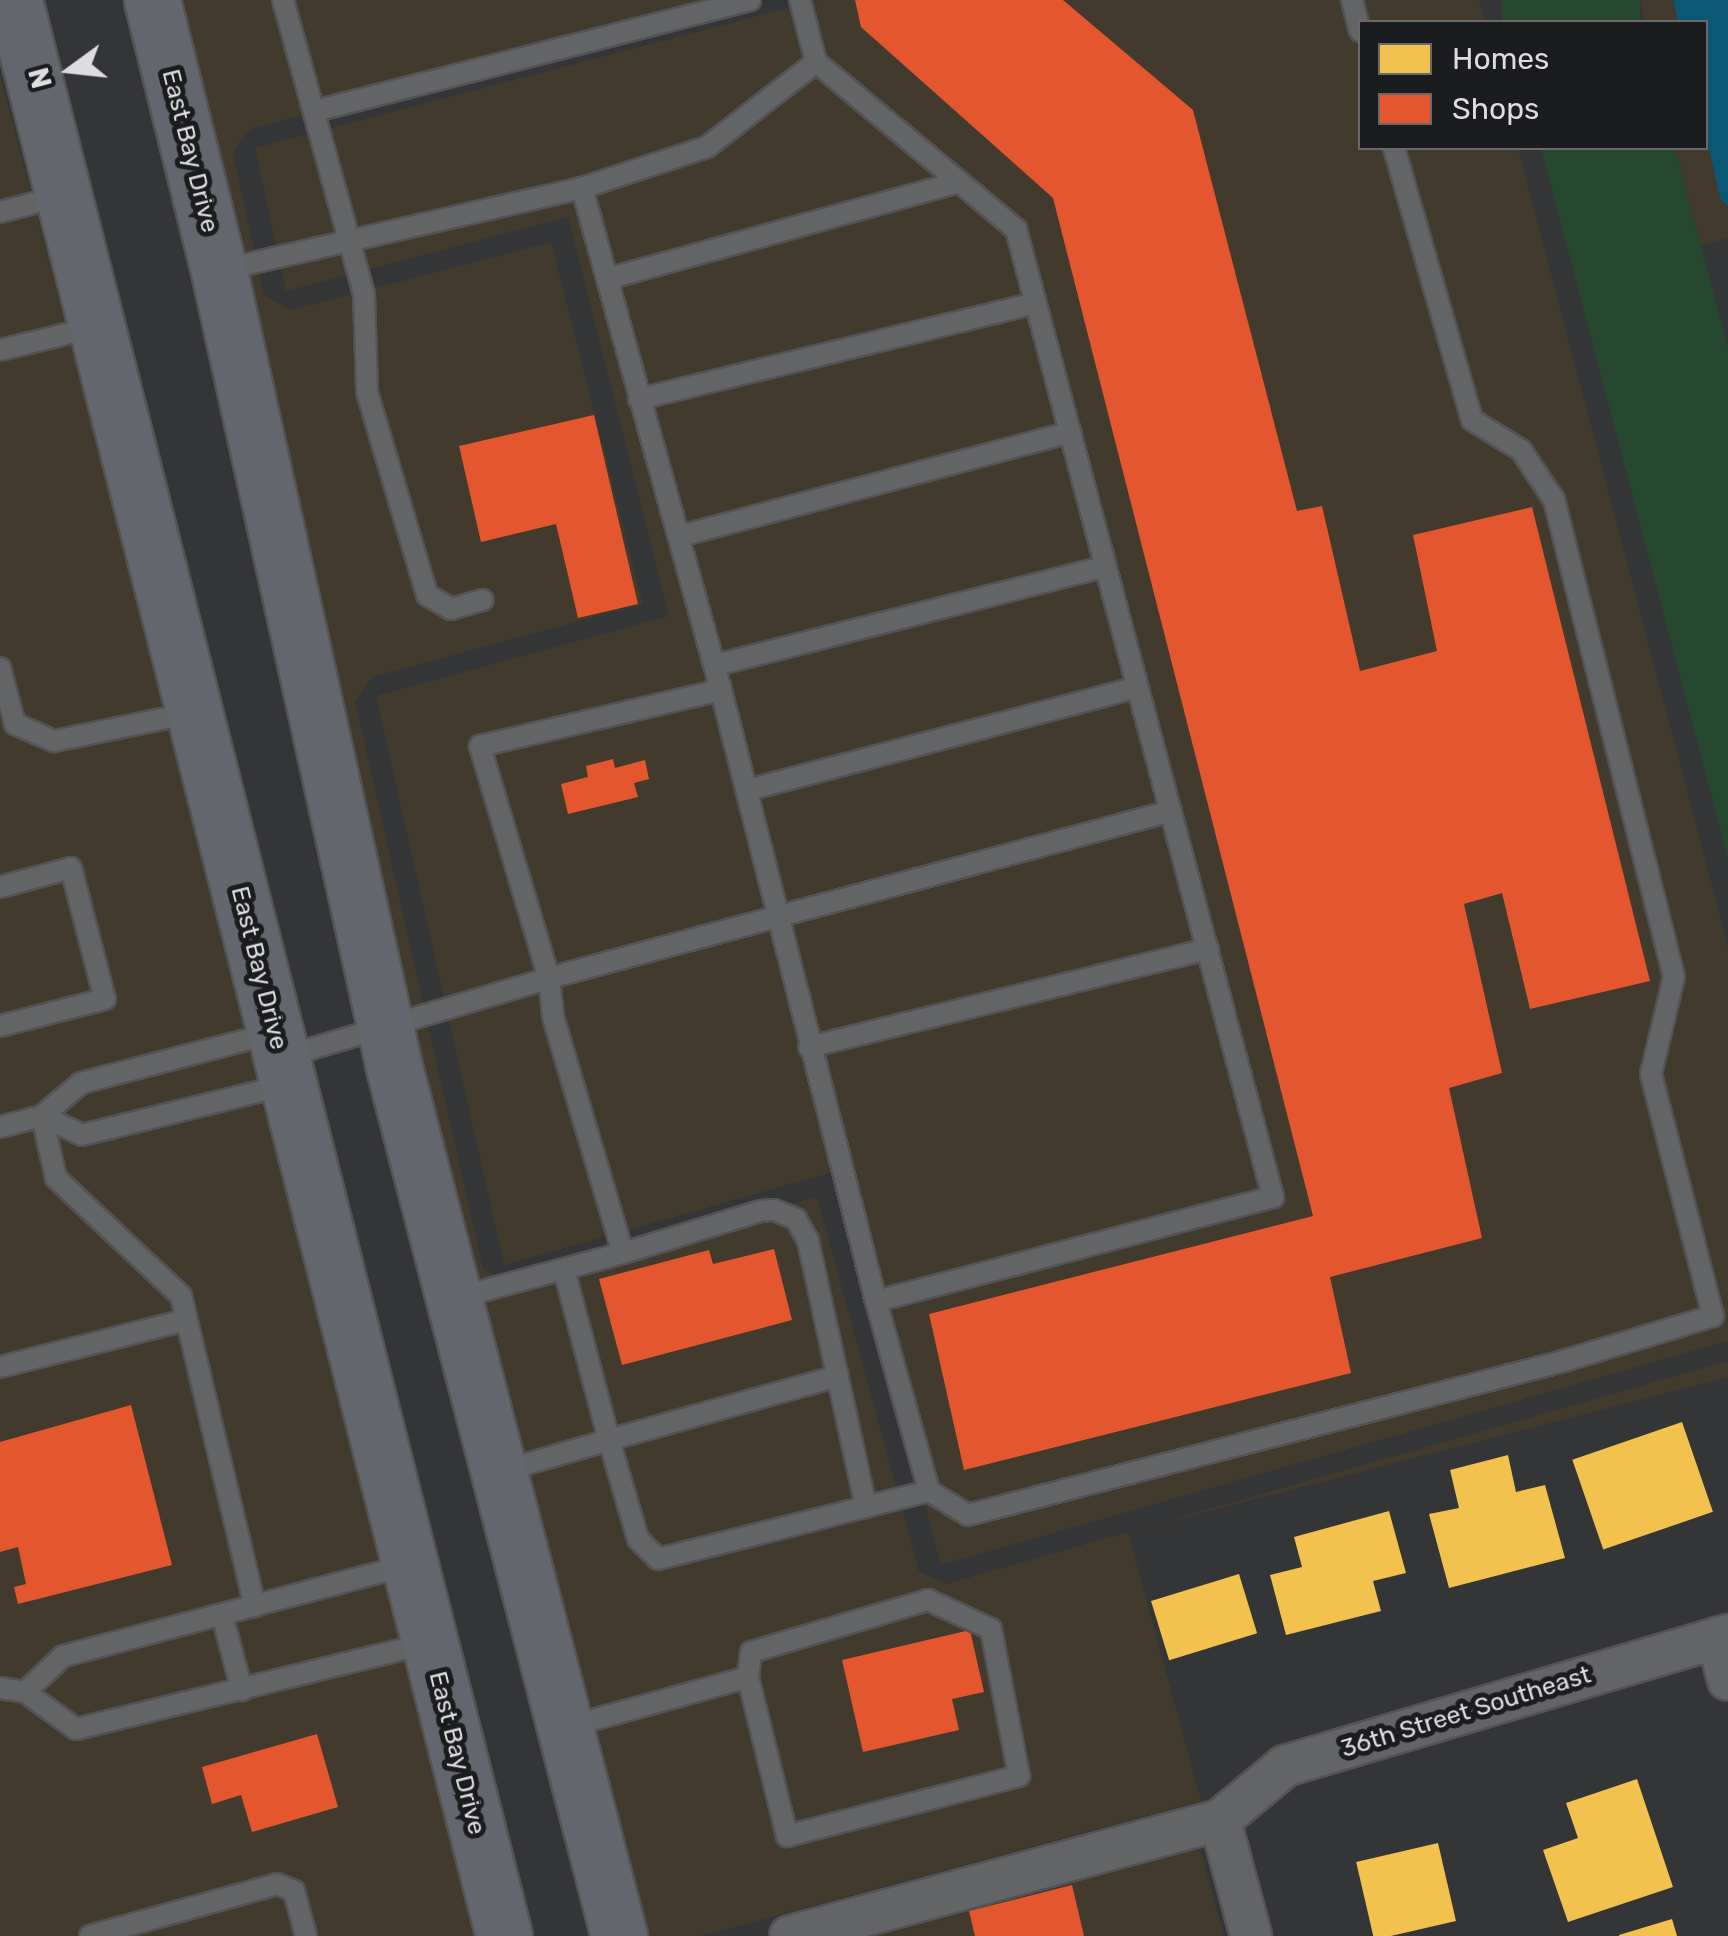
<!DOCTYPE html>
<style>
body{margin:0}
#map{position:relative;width:1728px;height:1936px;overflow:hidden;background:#343537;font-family:Rubik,sans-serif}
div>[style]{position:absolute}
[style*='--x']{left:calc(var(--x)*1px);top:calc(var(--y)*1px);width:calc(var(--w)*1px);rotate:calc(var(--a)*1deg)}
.commercial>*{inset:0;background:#423a2c}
.green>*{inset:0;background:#26482f;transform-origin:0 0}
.water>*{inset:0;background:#0b5876}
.homes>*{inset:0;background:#f2c14e;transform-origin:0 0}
.shops>*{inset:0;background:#e4572e}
.roads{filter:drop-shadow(2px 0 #535355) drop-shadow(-2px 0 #535355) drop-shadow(0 2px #535355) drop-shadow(0 -2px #535355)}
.service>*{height:20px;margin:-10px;padding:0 10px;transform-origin:10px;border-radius:10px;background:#636465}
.minor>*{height:40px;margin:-20px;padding:0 20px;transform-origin:20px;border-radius:20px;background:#636465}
.primary>*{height:55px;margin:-27.5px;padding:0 27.5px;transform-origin:27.5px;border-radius:27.5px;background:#63666c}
span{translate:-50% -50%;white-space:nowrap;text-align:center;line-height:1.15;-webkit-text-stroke:10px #1b1c1e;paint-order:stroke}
.street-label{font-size:25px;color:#dddde0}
.legend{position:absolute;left:1358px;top:20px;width:350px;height:130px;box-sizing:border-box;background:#1b1c1e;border:2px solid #69696c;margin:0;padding:12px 18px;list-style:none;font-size:30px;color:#dddde0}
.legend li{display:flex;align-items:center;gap:20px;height:50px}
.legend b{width:50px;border:2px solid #69696c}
.north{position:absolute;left:20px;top:20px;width:100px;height:100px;-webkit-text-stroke:8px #1b1c1e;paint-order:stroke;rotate:255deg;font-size:28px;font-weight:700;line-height:40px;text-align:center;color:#dddde0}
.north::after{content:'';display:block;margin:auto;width:35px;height:45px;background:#dddde0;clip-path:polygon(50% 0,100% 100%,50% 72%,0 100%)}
</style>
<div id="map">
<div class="commercial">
<i style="clip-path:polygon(179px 0,741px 0,250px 129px,233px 153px,264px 296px,291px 310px,551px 242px,643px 604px,372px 677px,355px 701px,483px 1269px,510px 1284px,817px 1197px,919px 1571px,946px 1584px,1728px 1361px,1728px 1377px,1128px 1532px,1201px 1801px,701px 1936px,646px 1936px,420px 1061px)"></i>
<i style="clip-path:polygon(818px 0,1479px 0,1485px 22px,1360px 22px,1360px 148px,1518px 148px,1728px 946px,1728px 1341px,941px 1565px,833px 1172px,504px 1265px,376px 696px,669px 616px,568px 217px,286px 291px,255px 148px)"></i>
<i style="clip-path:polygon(1640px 0,1673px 0,1678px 22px,1645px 22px)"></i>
<i style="clip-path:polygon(0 74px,171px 727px,477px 1936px,0 1936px)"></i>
<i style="clip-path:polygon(1706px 136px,1720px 198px,1728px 207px,1728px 238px,1698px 246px,1675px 148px,1706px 148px)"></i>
<i style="clip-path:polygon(1200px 1849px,1224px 1936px,878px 1936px)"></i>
</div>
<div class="green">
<i style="left:1502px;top:0;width:138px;height:23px"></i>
<i style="clip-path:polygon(1541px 148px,1675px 148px,1728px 348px,1728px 859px)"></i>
</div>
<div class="water">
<i style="clip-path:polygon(1673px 0,1728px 0,1728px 207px,1720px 198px,1706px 136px,1706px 22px,1678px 22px)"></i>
</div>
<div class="homes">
<i style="left:1682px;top:1422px;width:95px;height:116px;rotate:71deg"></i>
<i style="clip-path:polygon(1508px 1455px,1516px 1492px,1545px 1485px,1565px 1558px,1449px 1588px,1429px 1514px,1459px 1508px,1450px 1470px)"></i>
<i style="clip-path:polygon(1389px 1511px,1406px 1573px,1373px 1581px,1381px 1611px,1286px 1635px,1270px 1575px,1302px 1567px,1294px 1537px)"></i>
<i style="left:1239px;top:1574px;width:62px;height:92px;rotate:73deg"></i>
<i style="clip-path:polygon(1637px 1779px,1673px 1887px,1568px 1922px,1543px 1850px,1578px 1838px,1566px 1803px)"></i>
<i style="left:1438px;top:1843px;width:80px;height:84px;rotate:77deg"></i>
<i style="clip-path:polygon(1672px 1919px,1677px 1936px,1619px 1936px,1619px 1935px)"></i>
</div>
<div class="shops">
<i style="clip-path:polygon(855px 0,1063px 0,1193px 110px,1297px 511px,1322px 506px,1360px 671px,1437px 651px,1413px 535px,1532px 507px,1650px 981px,1530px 1009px,1502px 893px,1464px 904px,1502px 1073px,1449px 1088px,1482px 1238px,1330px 1277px,1351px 1373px,964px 1470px,929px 1314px,1313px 1216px,1053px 198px,861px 27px)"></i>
<i style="clip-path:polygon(594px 415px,638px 604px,578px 618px,556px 524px,481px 542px,459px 446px)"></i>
<i style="clip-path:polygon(613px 759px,615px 768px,645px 760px,649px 779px,634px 783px,638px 797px,568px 814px,561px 784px,588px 777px,586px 766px)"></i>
<i style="clip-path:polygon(774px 1249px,792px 1320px,622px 1365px,599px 1279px,709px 1250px,713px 1264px)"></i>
<i style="clip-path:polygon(131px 1405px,172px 1565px,18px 1604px,14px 1587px,26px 1584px,18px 1547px,0 1552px,0 1442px)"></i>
<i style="clip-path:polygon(970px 1630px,984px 1692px,952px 1699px,959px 1730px,863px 1752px,842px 1660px)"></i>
<i style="clip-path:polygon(317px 1734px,338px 1807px,252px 1832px,241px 1795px,212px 1804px,202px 1767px)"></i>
<i style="clip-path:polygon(1072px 1885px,1084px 1936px,975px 1936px,969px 1911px)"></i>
</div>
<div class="roads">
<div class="service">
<i style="--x:283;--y:0;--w:305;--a:74.6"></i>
<i style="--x:364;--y:294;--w:98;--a:88.2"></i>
<i style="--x:367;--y:392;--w:212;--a:73.5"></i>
<i style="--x:427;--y:595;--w:28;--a:30"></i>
<i style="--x:451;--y:609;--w:33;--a:-16"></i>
<i style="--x:800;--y:0;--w:64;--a:75.5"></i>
<i style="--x:816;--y:62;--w:261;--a:39.9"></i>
<i style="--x:1016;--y:229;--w:1002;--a:75.13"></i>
<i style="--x:1273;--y:1197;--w:410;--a:165.3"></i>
<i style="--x:876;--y:1301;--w:197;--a:74.4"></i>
<i style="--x:929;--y:1491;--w:46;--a:31.6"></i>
<i style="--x:968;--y:1515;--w:611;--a:-14.49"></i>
<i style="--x:1560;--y:1362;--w:160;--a:-16.7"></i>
<i style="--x:1713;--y:1316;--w:250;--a:-104.4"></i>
<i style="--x:1651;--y:1074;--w:100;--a:-76.7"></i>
<i style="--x:1674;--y:977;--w:492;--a:-104.1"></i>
<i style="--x:1554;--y:500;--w:60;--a:-123.4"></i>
<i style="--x:1521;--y:450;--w:57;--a:-148.5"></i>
<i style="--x:1472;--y:420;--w:283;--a:-106"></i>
<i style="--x:1352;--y:0;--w:32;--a:76"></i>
<i style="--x:315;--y:111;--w:449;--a:-14.3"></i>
<i style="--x:582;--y:188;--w:132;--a:-18.2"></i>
<i style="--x:707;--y:147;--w:138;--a:-37.9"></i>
<i style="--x:0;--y:212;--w:63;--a:-14.7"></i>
<i style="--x:221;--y:270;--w:370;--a:-12.8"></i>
<i style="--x:582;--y:188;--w:521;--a:74.52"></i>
<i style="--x:607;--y:279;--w:366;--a:-15.4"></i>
<i style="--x:0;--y:350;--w:98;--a:-13.6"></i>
<i style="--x:639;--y:399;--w:407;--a:-13.6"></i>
<i style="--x:680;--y:536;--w:404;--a:-14.9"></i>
<i style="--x:716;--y:665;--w:402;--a:-14.2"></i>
<i style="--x:0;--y:668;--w:58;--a:75"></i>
<i style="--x:15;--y:724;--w:43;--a:23.6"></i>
<i style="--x:54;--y:741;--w:141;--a:-11.5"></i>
<i style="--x:748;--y:790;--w:402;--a:-14.8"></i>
<i style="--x:0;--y:887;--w:73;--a:-15"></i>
<i style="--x:71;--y:868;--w:135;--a:75.5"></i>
<i style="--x:105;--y:999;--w:108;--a:165.6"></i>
<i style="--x:809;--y:1047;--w:411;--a:-13.8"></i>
<i style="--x:283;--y:1057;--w:277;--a:-16.5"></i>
<i style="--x:549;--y:978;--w:242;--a:-106.6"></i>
<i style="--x:480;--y:746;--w:247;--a:-13.1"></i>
<i style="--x:721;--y:690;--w:630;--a:75.77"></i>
<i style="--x:42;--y:1116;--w:64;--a:77.3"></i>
<i style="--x:56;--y:1178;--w:172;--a:43.3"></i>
<i style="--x:181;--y:1296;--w:319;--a:76.6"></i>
<i style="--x:42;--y:1116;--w:44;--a:25.4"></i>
<i style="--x:82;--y:1135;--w:209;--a:-13.8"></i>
<i style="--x:0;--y:1127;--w:43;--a:-14.7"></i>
<i style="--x:42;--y:1116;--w:51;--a:-40.2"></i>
<i style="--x:81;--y:1083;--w:198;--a:-14.6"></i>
<i style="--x:623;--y:1253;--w:143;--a:-17"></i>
<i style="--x:760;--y:1211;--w:14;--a:-4"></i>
<i style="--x:774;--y:1210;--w:24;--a:22"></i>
<i style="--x:796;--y:1219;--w:25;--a:61"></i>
<i style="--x:808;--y:1241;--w:272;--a:77.7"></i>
<i style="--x:456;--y:1298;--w:173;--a:-15.1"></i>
<i style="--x:623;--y:1253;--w:247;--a:-106.5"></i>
<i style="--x:553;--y:1016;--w:38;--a:-96"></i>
<i style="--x:549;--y:978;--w:644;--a:-15.03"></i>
<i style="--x:0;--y:1367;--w:192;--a:-14.2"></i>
<i style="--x:838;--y:1376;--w:238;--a:164.4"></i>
<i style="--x:609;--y:1440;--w:103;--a:73.7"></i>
<i style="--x:638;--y:1539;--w:28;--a:45"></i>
<i style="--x:658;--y:1559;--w:279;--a:-14.1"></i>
<i style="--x:499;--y:1472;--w:115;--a:-16.2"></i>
<i style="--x:609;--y:1440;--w:173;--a:-104.8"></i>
<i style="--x:408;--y:1565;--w:357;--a:165.2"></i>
<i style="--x:63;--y:1656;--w:52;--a:136.5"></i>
<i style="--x:25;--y:1692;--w:63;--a:36"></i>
<i style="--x:76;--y:1729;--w:363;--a:-13.7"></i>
<i style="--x:222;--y:1615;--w:78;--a:75.1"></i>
<i style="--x:0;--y:1688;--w:25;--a:9"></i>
<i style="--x:567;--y:1727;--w:188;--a:-15.4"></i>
<i style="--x:748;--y:1677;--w:164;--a:76.2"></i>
<i style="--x:787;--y:1836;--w:240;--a:-14.5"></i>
<i style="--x:1019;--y:1776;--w:150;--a:-100.8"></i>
<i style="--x:991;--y:1629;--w:69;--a:-155.3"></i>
<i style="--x:928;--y:1600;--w:184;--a:163.6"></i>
<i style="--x:751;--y:1652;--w:25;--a:97"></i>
<i style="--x:90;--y:1936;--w:194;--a:-15.5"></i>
<i style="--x:277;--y:1884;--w:18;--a:22"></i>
<i style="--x:294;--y:1891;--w:47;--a:75.1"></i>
</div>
<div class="minor">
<i style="--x:1717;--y:1638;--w:43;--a:75.3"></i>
<i style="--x:1220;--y:1820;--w:120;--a:75"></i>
<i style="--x:790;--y:1936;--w:445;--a:-15.1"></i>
<i style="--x:1220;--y:1820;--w:85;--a:-39.7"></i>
<i style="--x:1285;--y:1766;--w:462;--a:-16.5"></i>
</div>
<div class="primary">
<i style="--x:14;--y:0;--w:1997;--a:75.8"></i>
<i style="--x:152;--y:0;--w:279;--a:76.1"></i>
<i style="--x:219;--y:271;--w:815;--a:77.6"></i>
<i style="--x:394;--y:1067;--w:898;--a:75.48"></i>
</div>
</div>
<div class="street-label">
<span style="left:190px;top:151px;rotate:76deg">East Bay Drive</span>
<span style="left:259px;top:968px;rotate:76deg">East Bay Drive</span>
<span style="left:1466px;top:1712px;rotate:-17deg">36th Street Southeast</span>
<span style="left:457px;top:1753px;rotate:76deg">East Bay Drive</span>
</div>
<ul class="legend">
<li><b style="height:28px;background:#f2c14e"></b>Homes</li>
<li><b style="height:28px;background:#e4572e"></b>Shops</li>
</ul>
<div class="north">N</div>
</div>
